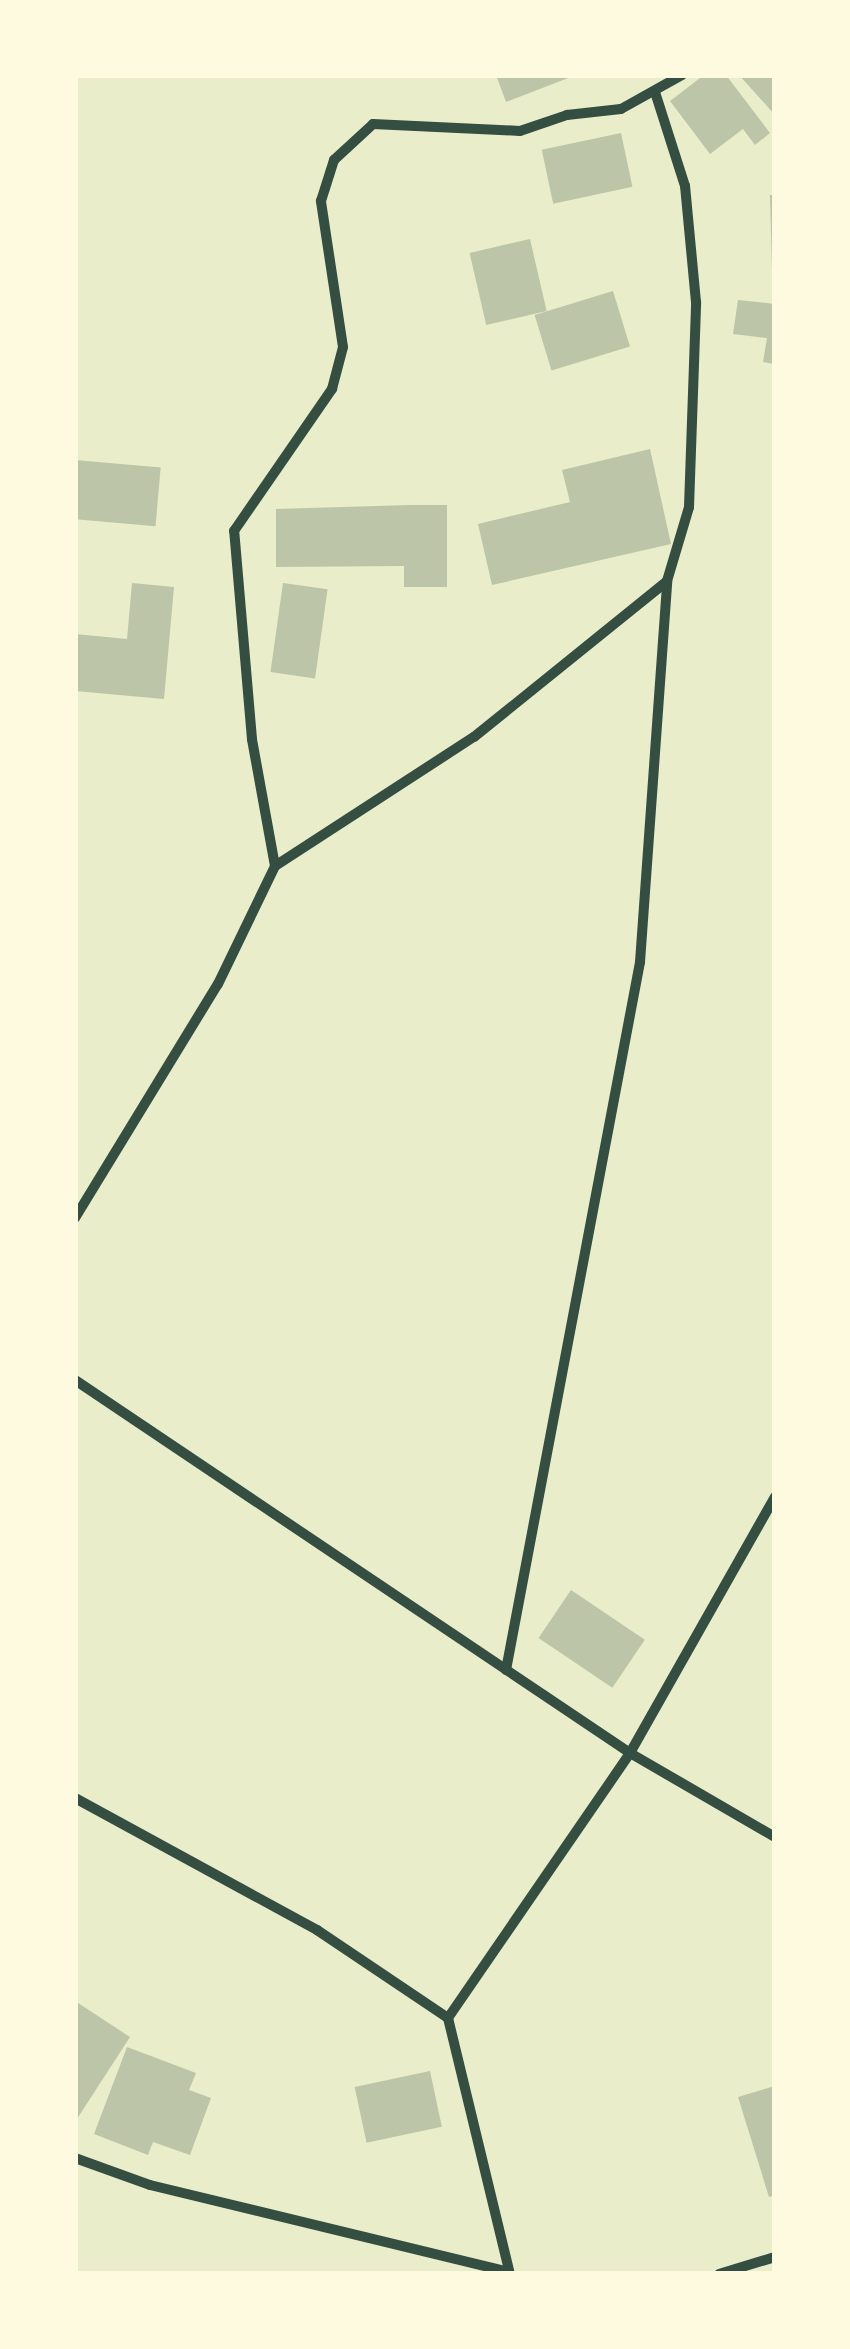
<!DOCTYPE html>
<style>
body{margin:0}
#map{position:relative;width:850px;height:2349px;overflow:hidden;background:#e9edc9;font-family:"Exo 2",sans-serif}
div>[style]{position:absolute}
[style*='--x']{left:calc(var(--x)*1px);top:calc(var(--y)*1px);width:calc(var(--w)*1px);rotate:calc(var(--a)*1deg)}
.building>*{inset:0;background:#bcc5a7;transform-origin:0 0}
.minor>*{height:10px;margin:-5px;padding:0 5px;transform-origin:5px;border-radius:5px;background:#344e41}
span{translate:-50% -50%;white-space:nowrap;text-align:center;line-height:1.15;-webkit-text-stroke:10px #fefae0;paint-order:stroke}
.frame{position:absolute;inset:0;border:78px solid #fefae0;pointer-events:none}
</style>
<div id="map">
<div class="building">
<i style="clip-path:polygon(496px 75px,576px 75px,506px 102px)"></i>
<i style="clip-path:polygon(704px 75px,726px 75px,770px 133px,755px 145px,743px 129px,710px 154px,670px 101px)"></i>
<i style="clip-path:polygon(739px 75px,775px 75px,775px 115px)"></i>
<i style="left:621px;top:133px;width:55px;height:81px;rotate:78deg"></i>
<i style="clip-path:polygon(770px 195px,775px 195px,775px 271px,772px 271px)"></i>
<i style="left:530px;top:239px;width:74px;height:62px;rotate:77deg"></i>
<i style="left:613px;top:291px;width:58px;height:82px;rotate:73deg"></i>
<i style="clip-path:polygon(738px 300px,775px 304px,775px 364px,763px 362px,767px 338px,733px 334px)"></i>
<i style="clip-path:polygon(650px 449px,671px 544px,492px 585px,478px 524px,570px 502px,562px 470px)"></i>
<i style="left:75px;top:460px;width:86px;height:59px;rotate:5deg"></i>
<i style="clip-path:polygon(410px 505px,447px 505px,447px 587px,404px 587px,404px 566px,276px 567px,276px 509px)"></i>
<i style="clip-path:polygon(132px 583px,174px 587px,164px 699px,75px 691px,75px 634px,127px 639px)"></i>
<i style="left:283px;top:583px;width:45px;height:90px;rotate:8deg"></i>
<i style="left:571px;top:1590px;width:89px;height:58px;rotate:34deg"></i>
<i style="clip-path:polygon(75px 2001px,130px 2037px,75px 2122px)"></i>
<i style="clip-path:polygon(127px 2047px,196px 2073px,189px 2090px,211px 2098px,190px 2155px,153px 2142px,148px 2155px,94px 2134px)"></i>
<i style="left:430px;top:2071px;width:57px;height:77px;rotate:78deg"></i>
<i style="clip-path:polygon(775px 2086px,775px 2195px,769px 2197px,738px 2097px)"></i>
</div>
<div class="minor">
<i style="--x:275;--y:866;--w:237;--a:-33"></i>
<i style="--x:474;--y:737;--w:248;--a:-38.9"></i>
<i style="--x:667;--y:581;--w:77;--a:-73.4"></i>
<i style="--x:689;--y:507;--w:205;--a:-88"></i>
<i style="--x:696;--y:302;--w:117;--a:-95.4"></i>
<i style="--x:685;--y:186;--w:99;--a:-107.7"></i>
<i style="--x:75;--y:1218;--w:274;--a:-58.6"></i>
<i style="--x:218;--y:984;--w:131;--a:-64.2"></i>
<i style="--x:275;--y:866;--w:129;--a:-100.3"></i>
<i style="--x:252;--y:739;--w:209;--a:-94.9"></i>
<i style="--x:234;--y:531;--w:173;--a:-55.4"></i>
<i style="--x:332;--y:389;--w:43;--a:-75.3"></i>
<i style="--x:343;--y:347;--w:148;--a:-98.6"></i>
<i style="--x:321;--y:201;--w:43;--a:-72.4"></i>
<i style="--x:334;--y:160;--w:53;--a:-42.7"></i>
<i style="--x:373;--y:124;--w:147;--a:2.7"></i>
<i style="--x:520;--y:131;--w:50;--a:-18.8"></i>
<i style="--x:567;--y:115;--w:54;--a:-6.3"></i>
<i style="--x:621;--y:109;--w:70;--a:-29.1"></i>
<i style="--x:75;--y:1380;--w:669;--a:33.9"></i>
<i style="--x:630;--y:1753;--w:168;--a:30.1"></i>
<i style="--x:506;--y:1670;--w:721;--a:-79.28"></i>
<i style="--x:640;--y:962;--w:382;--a:-85.9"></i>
<i style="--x:75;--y:1798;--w:276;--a:28.6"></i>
<i style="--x:317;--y:1930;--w:158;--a:33.9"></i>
<i style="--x:448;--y:2018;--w:263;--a:76.4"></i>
<i style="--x:448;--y:2018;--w:321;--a:-55.5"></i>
<i style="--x:630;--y:1753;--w:294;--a:-60.5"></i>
<i style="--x:75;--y:2158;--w:80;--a:19.8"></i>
<i style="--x:150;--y:2185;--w:369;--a:13.6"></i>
<i style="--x:719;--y:2274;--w:59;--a:-16.9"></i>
</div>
<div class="frame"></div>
</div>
